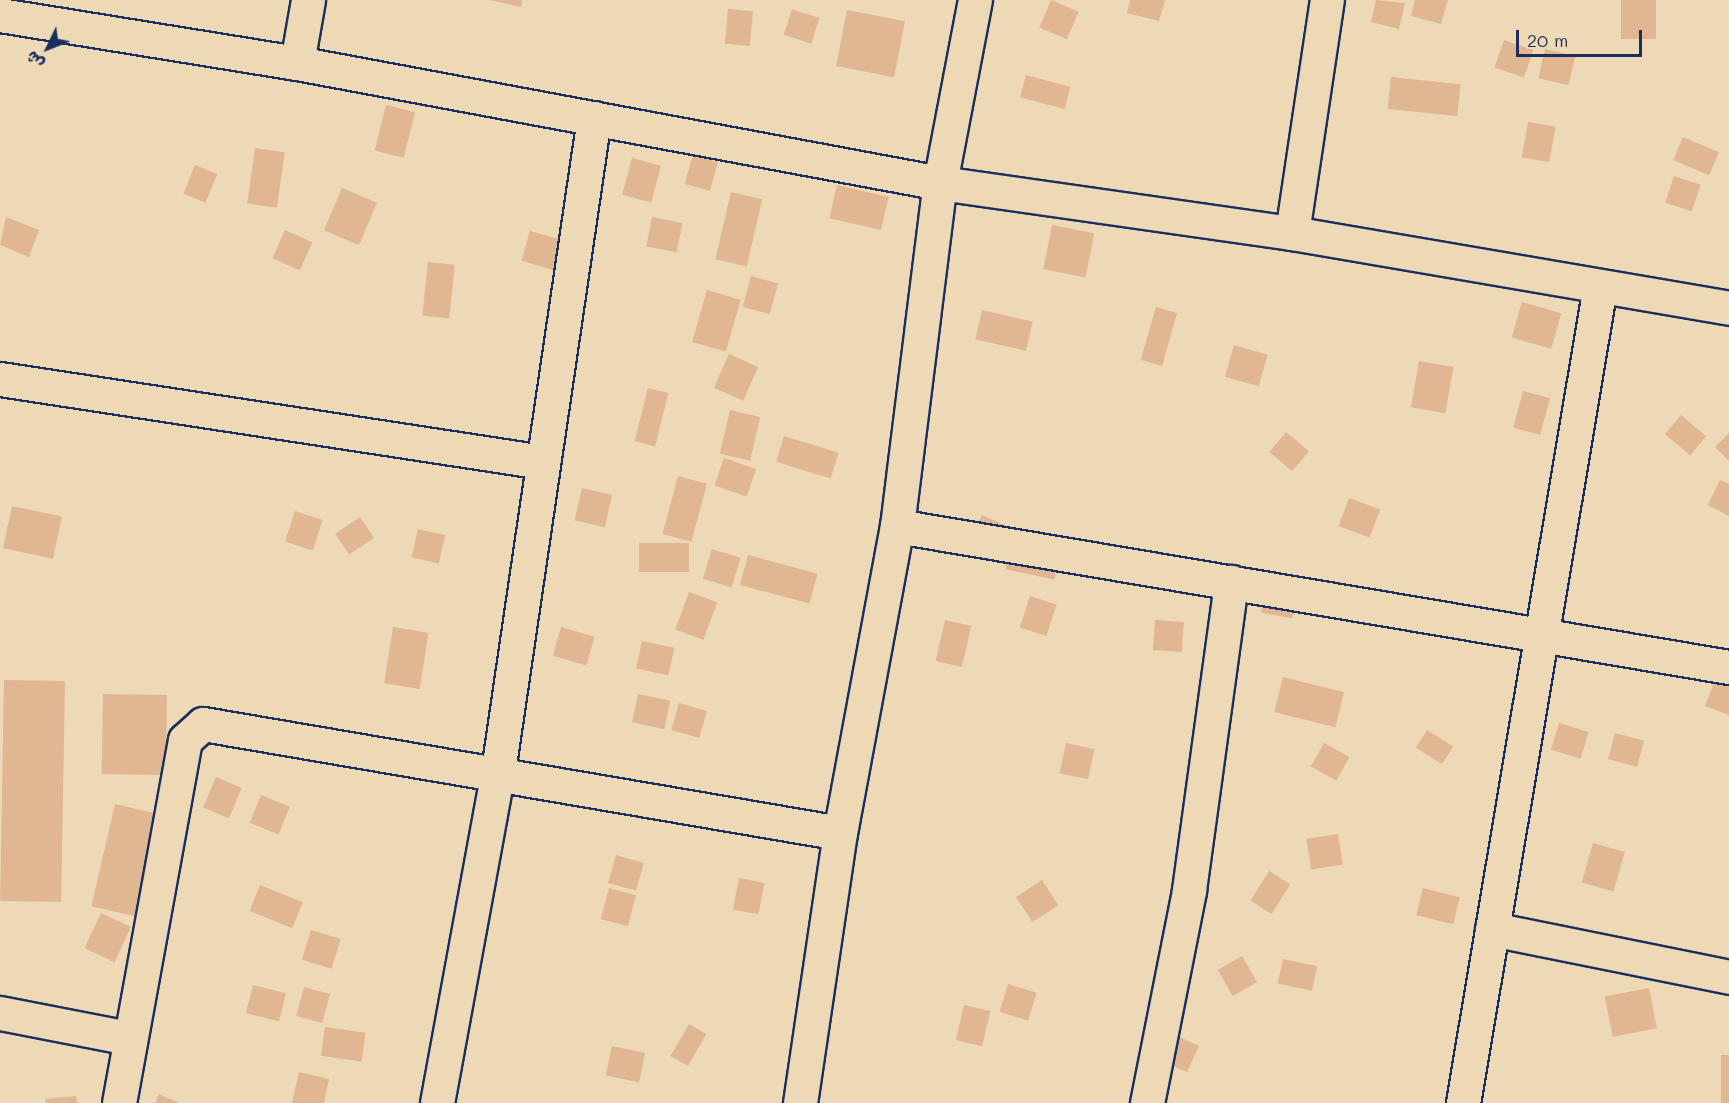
<!DOCTYPE html>
<meta charset="utf-8">
<style>
body{margin:0}
#map{position:relative;width:1729px;height:1103px;overflow:hidden;background:#eed9b7;font-family:Mali,"Playpen Sans Arabic",sans-serif}
div>[style]{position:absolute}
[style*='--x']{left:calc(var(--x)*1px);top:calc(var(--y)*1px);width:calc(var(--w)*1px);rotate:calc(var(--a)*1deg)}
.building>*{inset:0;background:#e1b692;transform-origin:0 0}
.roads{filter:drop-shadow(2px 0 #1b2f5e) drop-shadow(-2px 0 #1b2f5e) drop-shadow(0 2px #1b2f5e) drop-shadow(0 -2px #1b2f5e)}
.minor>*{height:33px;margin:-16.5px;padding:0 16.5px;transform-origin:16.5px;border-radius:16.5px;background:#eed9b7}
span{translate:-50% -50%;white-space:nowrap;text-align:center;line-height:1.15;-webkit-text-stroke:4.5px #eed9b7;paint-order:stroke}
.north{position:absolute;left:18px;top:18px;width:60px;height:60px;-webkit-text-stroke:4px #eed9b7;paint-order:stroke;rotate:227deg;font-size:16px;font-weight:700;line-height:24px;text-align:center;color:#1b2f5e}
.north::after{content:'';display:block;margin:auto;width:21px;height:27px;background:#1b2f5e;clip-path:polygon(50% 0,100% 100%,50% 72%,0 100%)}
.scale{position:absolute;left:1516px;top:30px;width:126px;height:27px;box-sizing:border-box;border:3px solid #1b2f5e;border-top:0;padding-left:8px;font-size:18px;line-height:21px;white-space:nowrap;color:#1b2f5e;-webkit-text-stroke:4px #eed9b7;paint-order:stroke}
</style>
<div id="map">
<div class="building">
<i style="clip-path:polygon(489px 0,522px 0,521px 7px)"></i>
<i style="left:1051px;top:0;width:30px;height:30px;rotate:23deg"></i>
<i style="clip-path:polygon(1130px 0,1165px 0,1159px 21px,1127px 13px)"></i>
<i style="clip-path:polygon(1376px 0,1405px 3px,1399px 29px,1371px 22px)"></i>
<i style="clip-path:polygon(1415px 0,1448px 0,1441px 24px,1411px 16px)"></i>
<i style="left:1621px;top:0;width:35px;height:39px"></i>
<i style="left:728px;top:9px;width:25px;height:35px;rotate:5deg"></i>
<i style="left:792px;top:9px;width:29px;height:27px;rotate:18deg"></i>
<i style="left:847px;top:10px;width:59px;height:57px;rotate:11deg"></i>
<i style="left:1504px;top:40px;width:31px;height:29px;rotate:19deg"></i>
<i style="left:1545px;top:49px;width:31px;height:30px;rotate:13deg"></i>
<i style="left:1026px;top:75px;width:46px;height:23px;rotate:15deg"></i>
<i style="left:1391px;top:77px;width:70px;height:32px;rotate:6deg"></i>
<i style="left:386px;top:105px;width:30px;height:47px;rotate:14deg"></i>
<i style="left:1528px;top:122px;width:28px;height:36px;rotate:10deg"></i>
<i style="left:1683px;top:137px;width:39px;height:25px;rotate:23deg"></i>
<i style="left:255px;top:148px;width:30px;height:56px;rotate:8deg"></i>
<i style="left:693px;top:155px;width:26px;height:30px;rotate:16deg"></i>
<i style="left:632px;top:158px;width:30px;height:38px;rotate:15deg"></i>
<i style="left:195px;top:165px;width:24px;height:31px;rotate:22deg"></i>
<i style="left:1674px;top:176px;width:28px;height:28px;rotate:18deg"></i>
<i style="left:837px;top:185px;width:53px;height:34px;rotate:13deg"></i>
<i style="left:342px;top:188px;width:38px;height:46px;rotate:23deg"></i>
<i style="left:731px;top:192px;width:32px;height:69px;rotate:13deg"></i>
<i style="clip-path:polygon(6px 217px,39px 230px,29px 257px,0 245px)"></i>
<i style="left:652px;top:217px;width:31px;height:30px;rotate:11deg"></i>
<i style="left:1052px;top:225px;width:43px;height:45px;rotate:11deg"></i>
<i style="left:285px;top:230px;width:30px;height:31px;rotate:24deg"></i>
<i style="left:530px;top:231px;width:33px;height:31px;rotate:16deg"></i>
<i style="left:428px;top:262px;width:27px;height:54px;rotate:6deg"></i>
<i style="left:751px;top:276px;width:28px;height:32px;rotate:15deg"></i>
<i style="left:707px;top:290px;width:35px;height:54px;rotate:16deg"></i>
<i style="left:1522px;top:302px;width:41px;height:37px;rotate:16deg"></i>
<i style="left:1156px;top:307px;width:22px;height:55px;rotate:16deg"></i>
<i style="left:982px;top:310px;width:52px;height:30px;rotate:13deg"></i>
<i style="left:1234px;top:345px;width:35px;height:33px;rotate:16deg"></i>
<i style="left:729px;top:354px;width:32px;height:37px;rotate:24deg"></i>
<i style="left:1419px;top:361px;width:35px;height:47px;rotate:10deg"></i>
<i style="left:648px;top:388px;width:21px;height:55px;rotate:14deg"></i>
<i style="left:1523px;top:391px;width:28px;height:38px;rotate:15deg"></i>
<i style="left:730px;top:410px;width:31px;height:45px;rotate:13deg"></i>
<i style="left:1681px;top:415px;width:33px;height:25px;rotate:40deg"></i>
<i style="left:1286px;top:432px;width:30px;height:26px;rotate:40deg"></i>
<i style="clip-path:polygon(1729px 433px,1729px 461px,1715px 447px)"></i>
<i style="left:784px;top:436px;width:57px;height:27px;rotate:17deg"></i>
<i style="left:724px;top:458px;width:34px;height:29px;rotate:19deg"></i>
<i style="left:678px;top:476px;width:30px;height:60px;rotate:15deg"></i>
<i style="clip-path:polygon(1720px 480px,1729px 484px,1729px 516px,1708px 505px)"></i>
<i style="left:582px;top:488px;width:31px;height:33px;rotate:13deg"></i>
<i style="left:1349px;top:498px;width:33px;height:30px;rotate:20deg"></i>
<i style="left:12px;top:506px;width:51px;height:43px;rotate:12deg"></i>
<i style="left:295px;top:511px;width:29px;height:32px;rotate:18deg"></i>
<i style="left:982px;top:515px;width:30px;height:32px;rotate:24deg"></i>
<i style="left:360px;top:517px;width:25px;height:30px;rotate:56deg"></i>
<i style="left:418px;top:529px;width:28px;height:29px;rotate:13deg"></i>
<i style="left:1013px;top:534px;width:50px;height:36px;rotate:12deg"></i>
<i style="left:639px;top:543px;width:50px;height:29px"></i>
<i style="left:712px;top:549px;width:30px;height:31px;rotate:17deg"></i>
<i style="left:748px;top:555px;width:72px;height:31px;rotate:15deg"></i>
<i style="left:1266px;top:586px;width:32px;height:27px;rotate:11deg"></i>
<i style="left:689px;top:592px;width:30px;height:40px;rotate:20deg"></i>
<i style="left:1030px;top:596px;width:28px;height:33px;rotate:18deg"></i>
<i style="left:945px;top:620px;width:27px;height:42px;rotate:13deg"></i>
<i style="left:1155px;top:620px;width:29px;height:30px;rotate:4deg"></i>
<i style="left:393px;top:627px;width:36px;height:57px;rotate:9deg"></i>
<i style="left:561px;top:627px;width:35px;height:30px;rotate:16deg"></i>
<i style="left:642px;top:641px;width:33px;height:28px;rotate:12deg"></i>
<i style="clip-path:polygon(1720px 668px,1729px 671px,1729px 715px,1705px 706px)"></i>
<i style="left:1283px;top:677px;width:63px;height:36px;rotate:14deg"></i>
<i style="left:4px;top:680px;width:61px;height:221px;rotate:1deg"></i>
<i style="left:103px;top:694px;width:64px;height:80px;rotate:1deg"></i>
<i style="left:638px;top:694px;width:33px;height:29px;rotate:12deg"></i>
<i style="left:679px;top:703px;width:29px;height:28px;rotate:16deg"></i>
<i style="left:1559px;top:723px;width:31px;height:28px;rotate:17deg"></i>
<i style="left:1427px;top:730px;width:31px;height:21px;rotate:32deg"></i>
<i style="left:1615px;top:733px;width:30px;height:27px;rotate:15deg"></i>
<i style="left:1066px;top:743px;width:29px;height:31px;rotate:12deg"></i>
<i style="left:1324px;top:743px;width:29px;height:27px;rotate:29deg"></i>
<i style="left:216px;top:777px;width:28px;height:33px;rotate:23deg"></i>
<i style="left:261px;top:795px;width:31px;height:30px;rotate:22deg"></i>
<i style="left:115px;top:804px;width:50px;height:105px;rotate:13deg"></i>
<i style="left:1338px;top:834px;width:31px;height:32px;rotate:81deg"></i>
<i style="left:1593px;top:843px;width:33px;height:41px;rotate:16deg"></i>
<i style="left:616px;top:855px;width:29px;height:29px;rotate:16deg"></i>
<i style="left:1269px;top:871px;width:25px;height:35px;rotate:32deg"></i>
<i style="left:739px;top:878px;width:26px;height:32px;rotate:11deg"></i>
<i style="left:1042px;top:880px;width:30px;height:31px;rotate:57deg"></i>
<i style="left:260px;top:885px;width:46px;height:28px;rotate:22deg"></i>
<i style="left:609px;top:888px;width:28px;height:32px;rotate:15deg"></i>
<i style="left:1423px;top:888px;width:38px;height:28px;rotate:14deg"></i>
<i style="left:101px;top:913px;width:33px;height:39px;rotate:25deg"></i>
<i style="left:311px;top:930px;width:31px;height:31px;rotate:17deg"></i>
<i style="left:1242px;top:956px;width:30px;height:28px;rotate:60deg"></i>
<i style="left:1283px;top:959px;width:35px;height:25px;rotate:12deg"></i>
<i style="left:1008px;top:984px;width:30px;height:29px;rotate:17deg"></i>
<i style="left:253px;top:985px;width:34px;height:29px;rotate:14deg"></i>
<i style="left:304px;top:987px;width:27px;height:30px;rotate:15deg"></i>
<i style="left:1649px;top:988px;width:41px;height:45px;rotate:79deg"></i>
<i style="left:964px;top:1005px;width:27px;height:36px;rotate:13deg"></i>
<i style="left:689px;top:1024px;width:20px;height:37px;rotate:30deg"></i>
<i style="left:325px;top:1027px;width:41px;height:29px;rotate:8deg"></i>
<i style="left:1177px;top:1036px;width:24px;height:29px;rotate:24deg"></i>
<i style="left:612px;top:1046px;width:34px;height:30px;rotate:12deg"></i>
<i style="left:1721px;top:1055px;width:8px;height:48px"></i>
<i style="clip-path:polygon(299px 1072px,329px 1079px,324px 1103px,292px 1103px)"></i>
<i style="clip-path:polygon(159px 1094px,179px 1103px,155px 1103px)"></i>
<i style="clip-path:polygon(76px 1096px,77px 1103px,46px 1103px,45px 1099px)"></i>
</div>
<div class="roads">
<div class="minor">
<i style="--x:0;--y:15;--w:301;--a:9.2"></i>
<i style="--x:297;--y:63;--w:654;--a:10.57"></i>
<i style="--x:940;--y:183;--w:356;--a:8.1"></i>
<i style="--x:1292;--y:233;--w:443;--a:9.7"></i>
<i style="--x:297;--y:63;--w:64;--a:-80.1"></i>
<i style="--x:1292;--y:233;--w:236;--a:-81.5"></i>
<i style="--x:0;--y:379;--w:549;--a:8.69"></i>
<i style="--x:897;--y:526;--w:844;--a:9.62"></i>
<i style="--x:1492;--y:929;--w:242;--a:11.4"></i>
<i style="--x:0;--y:1013;--w:131;--a:11"></i>
<i style="--x:119;--y:1103;--w:369;--a:-79.7"></i>
<i style="--x:185;--y:740;--w:24;--a:-42"></i>
<i style="--x:203;--y:724;--w:646;--a:9.71"></i>
<i style="--x:437;--y:1103;--w:338;--a:-79.6"></i>
<i style="--x:498;--y:771;--w:660;--a:-81.64"></i>
<i style="--x:800;--y:1103;--w:273;--a:-81.6"></i>
<i style="--x:840;--y:833;--w:312;--a:-79.5"></i>
<i style="--x:897;--y:526;--w:346;--a:-82.9"></i>
<i style="--x:940;--y:183;--w:186;--a:-79.2"></i>
<i style="--x:1147;--y:1103;--w:217;--a:-78.8"></i>
<i style="--x:1189;--y:890;--w:311;--a:-82.2"></i>
<i style="--x:1463;--y:1103;--w:828;--a:-80.48"></i>
</div>
</div>
<div class="north">ش</div>
<div class="scale">20 m</div>
</div>
